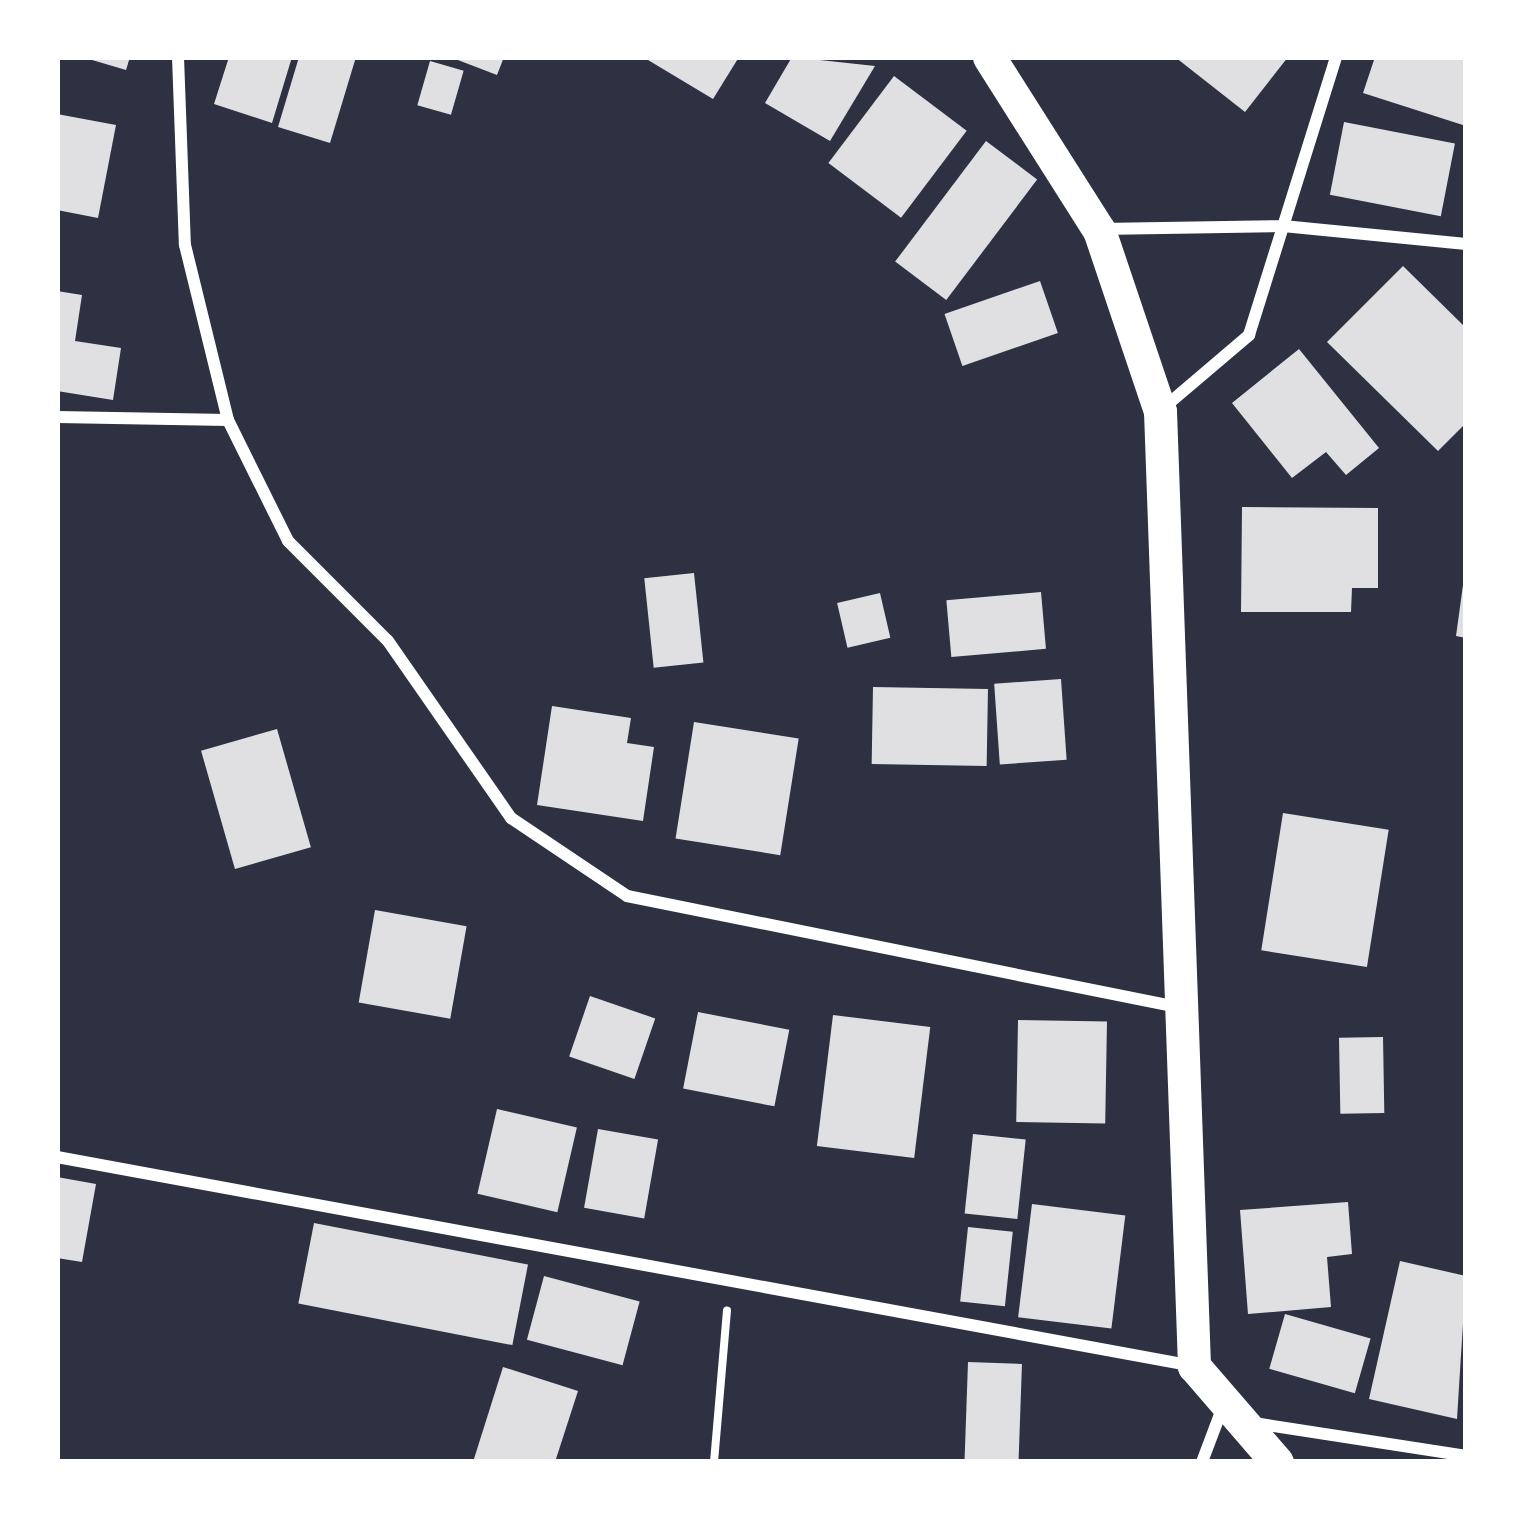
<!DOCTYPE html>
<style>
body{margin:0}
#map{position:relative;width:1523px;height:1519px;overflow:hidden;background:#2d3142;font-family:"DejaVu Sans",sans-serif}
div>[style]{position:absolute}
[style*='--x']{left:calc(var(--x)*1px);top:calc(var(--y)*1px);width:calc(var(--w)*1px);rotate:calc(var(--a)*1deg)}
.building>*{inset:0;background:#e0e0e3;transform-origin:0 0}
.path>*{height:8px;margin:-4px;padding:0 4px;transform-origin:4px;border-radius:4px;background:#fff}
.minor>*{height:12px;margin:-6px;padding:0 6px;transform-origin:6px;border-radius:6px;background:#fff}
.trunk>*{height:33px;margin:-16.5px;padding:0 16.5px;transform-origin:16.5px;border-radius:16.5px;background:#fff}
span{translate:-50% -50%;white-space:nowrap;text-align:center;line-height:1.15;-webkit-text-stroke:12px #fff;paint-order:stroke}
.frame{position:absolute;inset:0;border:60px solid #fff;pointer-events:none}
</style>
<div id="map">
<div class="building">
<i style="clip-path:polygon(82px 57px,130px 57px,126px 70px)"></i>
<i style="clip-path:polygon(229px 57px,292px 57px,272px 123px,214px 104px)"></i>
<i style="clip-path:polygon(299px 57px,356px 57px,330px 143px,278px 127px)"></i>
<i style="clip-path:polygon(450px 57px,504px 57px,497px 75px)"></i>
<i style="clip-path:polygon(643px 57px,739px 57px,713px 99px)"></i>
<i style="clip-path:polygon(792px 57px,875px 66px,830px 141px,765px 103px)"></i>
<i style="clip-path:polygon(1175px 57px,1288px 57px,1245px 112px)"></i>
<i style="clip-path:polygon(1375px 57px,1466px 57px,1466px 126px,1363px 93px)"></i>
<i style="left:430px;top:61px;width:35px;height:46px;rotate:16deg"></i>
<i style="left:894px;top:76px;width:91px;height:109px;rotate:37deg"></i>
<i style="clip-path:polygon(57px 114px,116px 125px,98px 218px,57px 210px)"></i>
<i style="left:1344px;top:122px;width:113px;height:74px;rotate:11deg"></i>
<i style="left:986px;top:141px;width:64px;height:151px;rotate:37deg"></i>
<i style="clip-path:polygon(1403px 266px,1466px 328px,1466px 423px,1438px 451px,1327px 342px)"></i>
<i style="left:1040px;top:281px;width:55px;height:101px;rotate:71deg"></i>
<i style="clip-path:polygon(57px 291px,82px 295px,75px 341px,121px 348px,113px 400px,57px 391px)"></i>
<i style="clip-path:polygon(1299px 349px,1379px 448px,1346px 475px,1326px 452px,1292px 478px,1232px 403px)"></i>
<i style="clip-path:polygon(1242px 507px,1378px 508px,1378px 588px,1352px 588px,1351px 612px,1241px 612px)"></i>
<i style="left:694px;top:573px;width:90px;height:50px;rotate:84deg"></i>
<i style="clip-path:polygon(1463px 585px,1466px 585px,1466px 638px,1456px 636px)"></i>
<i style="left:1041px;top:592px;width:57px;height:95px;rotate:85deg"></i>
<i style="left:880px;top:593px;width:46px;height:44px;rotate:77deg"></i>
<i style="left:1061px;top:679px;width:81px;height:67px;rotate:86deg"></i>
<i style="left:873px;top:687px;width:115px;height:77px;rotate:1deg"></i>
<i style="clip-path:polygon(552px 706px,631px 718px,627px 743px,654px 747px,643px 821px,537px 805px)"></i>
<i style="left:694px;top:722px;width:106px;height:118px;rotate:9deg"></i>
<i style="left:277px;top:729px;width:123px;height:79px;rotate:74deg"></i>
<i style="left:1283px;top:813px;width:107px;height:139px;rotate:9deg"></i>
<i style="left:375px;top:910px;width:93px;height:94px;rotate:10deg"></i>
<i style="left:590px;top:996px;width:69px;height:64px;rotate:19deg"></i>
<i style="left:698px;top:1012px;width:93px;height:78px;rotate:11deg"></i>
<i style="left:833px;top:1015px;width:98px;height:132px;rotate:7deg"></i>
<i style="left:1018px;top:1020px;width:89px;height:102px;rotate:1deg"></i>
<i style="left:1383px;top:1037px;width:76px;height:44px;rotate:89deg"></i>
<i style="left:497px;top:1109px;width:82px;height:87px;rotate:13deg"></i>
<i style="left:598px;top:1129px;width:61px;height:80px;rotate:10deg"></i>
<i style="left:973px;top:1134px;width:53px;height:80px;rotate:6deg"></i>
<i style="clip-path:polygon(57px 1177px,96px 1184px,82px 1262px,57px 1258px)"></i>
<i style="clip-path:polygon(1348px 1202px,1352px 1254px,1327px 1257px,1331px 1307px,1248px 1314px,1240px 1210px)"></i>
<i style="left:1032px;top:1204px;width:94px;height:114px;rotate:7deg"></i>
<i style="left:314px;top:1223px;width:218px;height:82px;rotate:11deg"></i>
<i style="left:968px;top:1227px;width:45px;height:75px;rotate:6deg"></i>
<i style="clip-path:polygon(1400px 1261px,1466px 1276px,1457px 1419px,1369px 1399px)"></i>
<i style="left:544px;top:1276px;width:99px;height:66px;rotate:15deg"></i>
<i style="left:1285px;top:1314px;width:89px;height:57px;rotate:16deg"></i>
<i style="left:968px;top:1362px;width:54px;height:100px;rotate:2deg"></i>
<i style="clip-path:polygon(503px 1367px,578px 1391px,555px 1462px,473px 1462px)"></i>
</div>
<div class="path">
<i style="--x:714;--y:1462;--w:152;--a:-85.1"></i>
</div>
<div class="minor">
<i style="--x:178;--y:57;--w:188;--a:87.9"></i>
<i style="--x:185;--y:245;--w:180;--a:76.2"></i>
<i style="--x:228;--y:420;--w:135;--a:63.6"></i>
<i style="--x:288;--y:541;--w:141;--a:45"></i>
<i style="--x:388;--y:641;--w:216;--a:55.2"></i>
<i style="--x:511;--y:818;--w:140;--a:33.9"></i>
<i style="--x:627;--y:896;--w:561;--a:11.41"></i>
<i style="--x:1100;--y:229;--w:183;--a:-0.9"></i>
<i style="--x:1283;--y:226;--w:184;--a:5.6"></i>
<i style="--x:1161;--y:410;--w:116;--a:-40.4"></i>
<i style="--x:1249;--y:335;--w:291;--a:-72.6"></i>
<i style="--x:57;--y:417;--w:171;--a:1"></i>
<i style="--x:57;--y:1157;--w:1155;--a:10.42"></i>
<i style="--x:1254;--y:1423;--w:215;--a:8.8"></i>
<i style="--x:1202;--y:1462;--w:57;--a:-69.3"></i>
</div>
<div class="trunk">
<i style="--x:989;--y:57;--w:205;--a:57.6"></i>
<i style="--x:1099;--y:230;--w:191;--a:71.4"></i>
<i style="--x:1160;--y:411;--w:956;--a:87.96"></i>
<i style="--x:1194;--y:1366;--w:127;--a:49.2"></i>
</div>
<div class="frame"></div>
</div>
